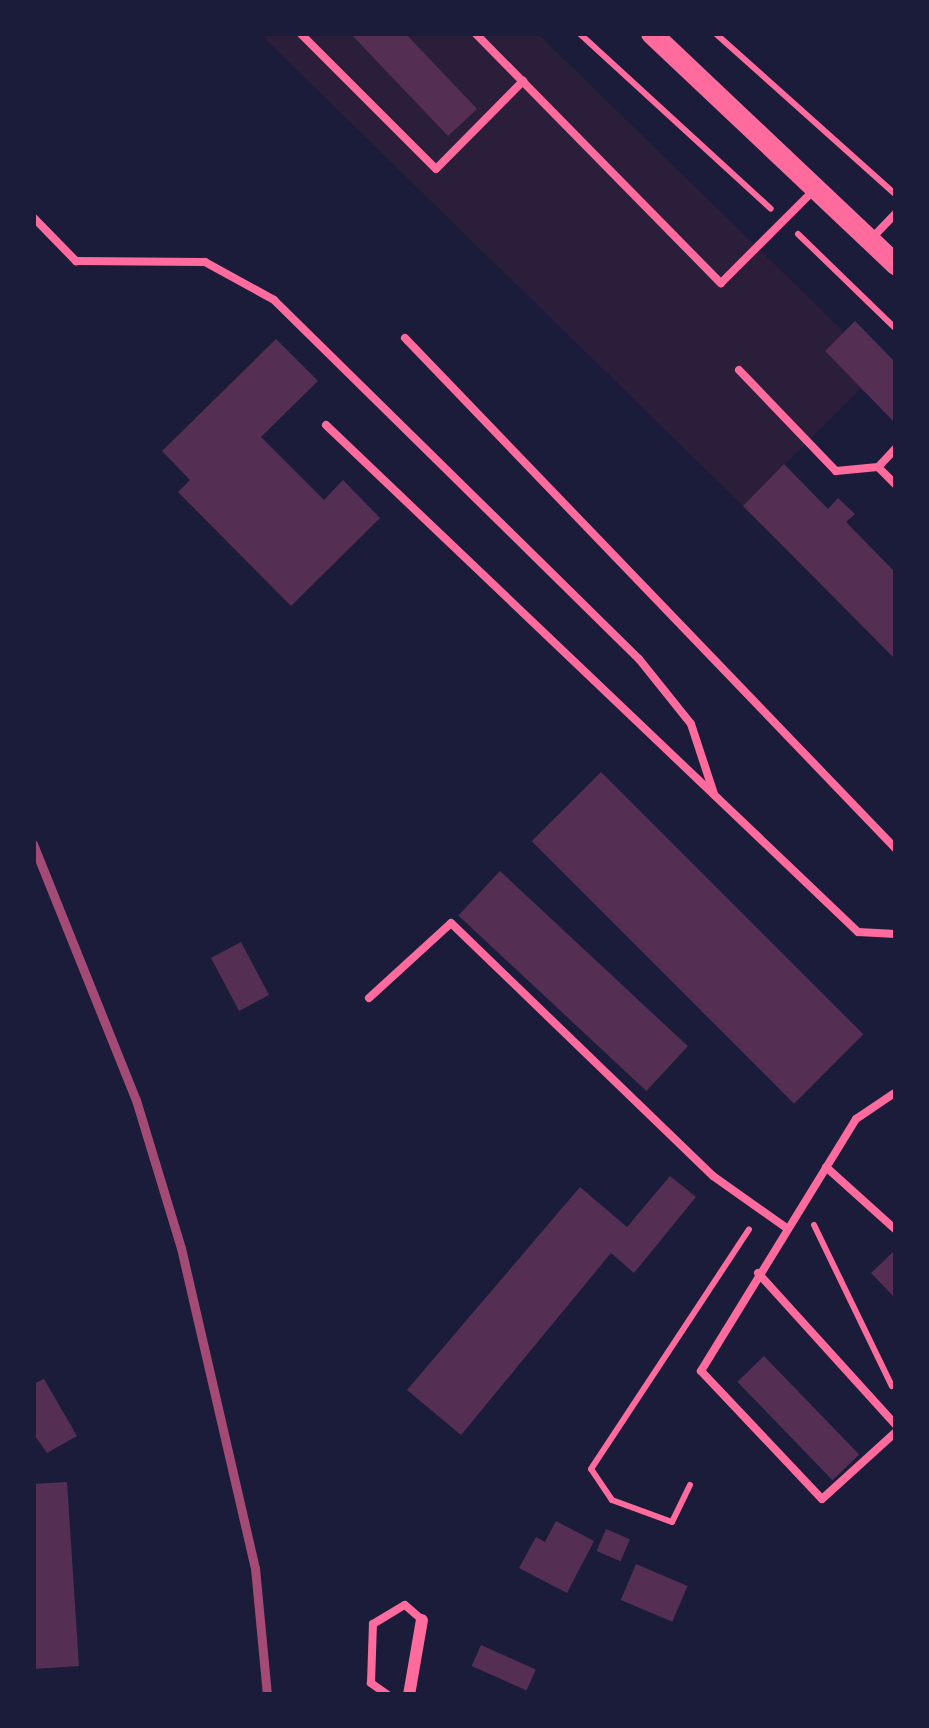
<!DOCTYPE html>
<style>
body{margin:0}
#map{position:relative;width:929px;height:1728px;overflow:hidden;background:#1b1b3a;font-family:"Open Sans",sans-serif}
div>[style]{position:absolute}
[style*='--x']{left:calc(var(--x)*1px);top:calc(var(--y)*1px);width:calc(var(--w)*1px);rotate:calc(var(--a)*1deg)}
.green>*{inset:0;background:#2a1e3b}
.building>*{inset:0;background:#542f53;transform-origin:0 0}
.path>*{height:6px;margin:-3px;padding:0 3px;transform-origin:3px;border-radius:3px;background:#ff6b9d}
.service>*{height:8px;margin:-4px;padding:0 4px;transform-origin:4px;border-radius:4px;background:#ff6b9d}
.minor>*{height:12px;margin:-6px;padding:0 6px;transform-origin:6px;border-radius:6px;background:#ff6b9d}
.secondary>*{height:21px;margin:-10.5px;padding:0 10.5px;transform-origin:10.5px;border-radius:10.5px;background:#ff6b9d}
.rail>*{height:9px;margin:-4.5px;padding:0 4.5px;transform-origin:4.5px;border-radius:4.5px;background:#a44b75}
span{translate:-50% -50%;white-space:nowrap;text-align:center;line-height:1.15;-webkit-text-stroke:12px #1b1b3a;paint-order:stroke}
.frame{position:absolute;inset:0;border:36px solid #1b1b3a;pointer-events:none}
</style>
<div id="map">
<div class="green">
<i style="clip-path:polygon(259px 33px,537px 33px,844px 332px,825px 351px,861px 388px,743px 506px)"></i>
</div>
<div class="building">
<i style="clip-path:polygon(350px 33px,405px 33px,477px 109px,448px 136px)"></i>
<i style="clip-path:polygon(855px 321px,896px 363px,896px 424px,825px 351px)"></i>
<i style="clip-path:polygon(276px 339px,318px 381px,261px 437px,324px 500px,343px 480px,380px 518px,291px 606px,178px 492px,190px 480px,162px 451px)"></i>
<i style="clip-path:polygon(784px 464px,828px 509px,838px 498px,855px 514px,846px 522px,896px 573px,896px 660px,743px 506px)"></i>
<i style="left:601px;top:772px;width:371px;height:98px;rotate:45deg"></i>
<i style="left:500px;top:871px;width:257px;height:61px;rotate:43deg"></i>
<i style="left:241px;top:942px;width:60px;height:34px;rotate:62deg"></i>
<i style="clip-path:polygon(670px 1176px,696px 1197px,634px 1273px,611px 1253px,461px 1435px,407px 1390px,580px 1187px,627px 1227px)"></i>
<i style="clip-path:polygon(896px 1249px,896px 1299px,871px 1273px)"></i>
<i style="left:764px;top:1356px;width:137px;height:37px;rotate:46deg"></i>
<i style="clip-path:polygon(44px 1379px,77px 1436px,47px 1453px,33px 1433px,33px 1384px)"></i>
<i style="clip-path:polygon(67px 1482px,79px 1666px,33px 1669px,33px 1484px)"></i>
<i style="clip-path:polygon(556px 1521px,594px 1541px,567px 1593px,519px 1568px,536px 1537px,545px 1542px)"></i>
<i style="left:606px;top:1529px;width:26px;height:24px;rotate:23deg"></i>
<i style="left:636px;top:1564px;width:56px;height:39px;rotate:23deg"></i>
<i style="left:481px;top:1645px;width:60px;height:23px;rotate:24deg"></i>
</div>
<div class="path">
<i style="--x:579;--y:33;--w:260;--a:42.5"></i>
<i style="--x:715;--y:33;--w:243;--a:41.8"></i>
<i style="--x:798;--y:234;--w:136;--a:44.1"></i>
<i style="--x:814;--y:1225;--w:179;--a:64.2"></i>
<i style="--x:690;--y:1485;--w:41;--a:115.9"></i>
<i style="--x:672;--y:1522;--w:64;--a:-159.9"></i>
<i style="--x:612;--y:1500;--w:37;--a:-124"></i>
<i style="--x:591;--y:1469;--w:287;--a:-56.6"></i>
</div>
<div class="service">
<i style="--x:300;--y:33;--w:192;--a:45"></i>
<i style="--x:436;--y:169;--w:124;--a:-45.3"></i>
<i style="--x:475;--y:33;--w:351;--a:45.5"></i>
<i style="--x:721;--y:283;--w:133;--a:-45"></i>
<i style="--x:33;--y:217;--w:62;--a:45.7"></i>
<i style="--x:76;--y:261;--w:129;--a:0.4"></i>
<i style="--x:205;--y:262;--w:79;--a:28.8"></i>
<i style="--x:274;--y:300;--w:512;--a:44.53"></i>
<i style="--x:639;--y:659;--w:83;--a:51.3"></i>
<i style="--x:691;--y:724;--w:74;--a:71.8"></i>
<i style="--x:872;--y:238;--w:35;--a:-46"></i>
<i style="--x:405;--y:338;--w:709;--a:46.14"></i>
<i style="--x:739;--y:370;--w:140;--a:46.2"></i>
<i style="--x:836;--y:471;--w:42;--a:-5.4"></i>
<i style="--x:326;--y:425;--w:735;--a:43.62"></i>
<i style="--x:858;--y:932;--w:38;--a:3"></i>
<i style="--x:896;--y:448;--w:26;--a:133"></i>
<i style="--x:878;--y:467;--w:25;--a:45"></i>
<i style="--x:369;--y:998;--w:111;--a:-42.4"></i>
<i style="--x:451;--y:923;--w:364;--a:44"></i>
<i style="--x:713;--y:1176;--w:88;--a:35.3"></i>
<i style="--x:896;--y:1092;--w:48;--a:146"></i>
<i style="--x:856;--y:1119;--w:296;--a:121.6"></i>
<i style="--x:701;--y:1371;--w:176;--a:46.6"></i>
<i style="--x:822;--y:1499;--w:100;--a:-42.2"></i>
<i style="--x:826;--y:1167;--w:94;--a:42"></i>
<i style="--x:758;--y:1273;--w:205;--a:47.8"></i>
<i style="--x:388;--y:1695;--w:21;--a:-145"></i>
<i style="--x:371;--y:1683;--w:59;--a:-88.1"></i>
<i style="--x:373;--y:1624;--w:37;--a:-31"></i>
<i style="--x:405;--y:1605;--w:21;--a:41"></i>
</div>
<div class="minor">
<i style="--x:409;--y:1695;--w:76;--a:-80.2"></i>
</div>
<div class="secondary">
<i style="--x:651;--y:33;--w:337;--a:43.4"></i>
</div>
<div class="rail">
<i style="--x:33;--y:844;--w:276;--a:68.1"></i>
<i style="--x:136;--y:1100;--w:155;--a:73.1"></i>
<i style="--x:181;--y:1248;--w:328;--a:77"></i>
<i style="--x:255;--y:1568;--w:128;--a:84.6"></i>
</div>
<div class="frame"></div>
</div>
